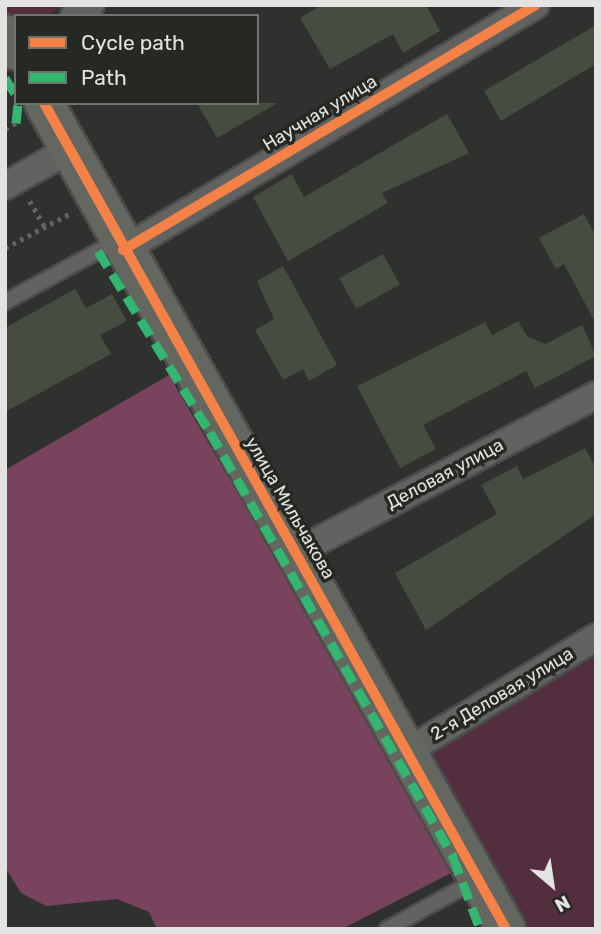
<!DOCTYPE html>
<meta charset="utf-8">
<style>
body{margin:0}
#map{position:relative;width:601px;height:934px;overflow:hidden;background:#2f312e;font-family:Rubik,sans-serif}
div>[style]{position:absolute}
[style*='--x']{left:calc(var(--x)*1px);top:calc(var(--y)*1px);width:calc(var(--w)*1px);rotate:calc(var(--a)*1deg)}
.green>*{inset:0;background:#532e3f}
.forest>*{inset:0;background:#79435d}
.building>*{inset:0;background:#464c3f;transform-origin:0 0}
.path>*{height:4.5px;margin-top:-2.25px;transform-origin:0;background:repeating-linear-gradient(90deg,#646463 0 3.5px,transparent 0 8.5px)}
.roads{filter:drop-shadow(2px 0 #4c4d4b) drop-shadow(-2px 0 #4c4d4b) drop-shadow(0 2px #4c4d4b) drop-shadow(0 -2px #4c4d4b)}
.lane>*{height:14px;margin:-7px;padding:0 7px;transform-origin:7px;border-radius:7px;background:#626361}
.street>*{height:26px;margin:-13px;padding:0 13px;transform-origin:13px;border-radius:13px;background:#626361}
.secondary>*{height:38px;margin:-19px;padding:0 19px;transform-origin:19px;border-radius:19px;background:#636760}
.quiet>*{height:9px;margin-top:-4.5px;transform-origin:0;background:repeating-linear-gradient(90deg,#33b770 0 18px,transparent 0 27px)}
.cycleway>*{height:10px;margin:-5px;padding:0 5px;transform-origin:5px;border-radius:5px;background:#f48246}
span{translate:-50% -50%;white-space:nowrap;text-align:center;line-height:1.15;-webkit-text-stroke:7px #252823;paint-order:stroke}
.street-label{font-size:18px;color:#e3e4e1}
.frame{position:absolute;inset:0;border:7px solid #e3e4e1;pointer-events:none}
.legend{position:absolute;left:14px;top:14px;width:245px;height:91px;box-sizing:border-box;background:#252823;border:2px solid #71736f;margin:0;padding:9px 12px;list-style:none;font-size:21px;color:#e3e4e1}
.legend li{display:flex;align-items:center;gap:14px;height:35px}
.legend b{width:35px;border:2px solid #71736f}
.north{position:absolute;left:517px;top:850px;width:70px;height:70px;-webkit-text-stroke:5px #252823;paint-order:stroke;rotate:151deg;font-size:19px;font-weight:700;line-height:28px;text-align:center;color:#e3e4e1}
.north::after{content:'';display:block;margin:auto;width:24px;height:32px;background:#e3e4e1;clip-path:polygon(50% 0,100% 100%,50% 72%,0 100%)}
</style>
<div id="map">
<div class="green">
<i style="clip-path:polygon(5px 5px,64px 5px,47px 16px,16px 16px,16px 35px,5px 21px)"></i>
<i style="clip-path:polygon(596px 650px,596px 929px,523px 929px,423px 753px)"></i>
</div>
<div class="forest">
<i style="clip-path:polygon(169px 375px,457px 870px,342px 929px,157px 929px,149px 912px,117px 899px,46px 906px,21px 893px,5px 867px,5px 470px)"></i>
</div>
<div class="building">
<i style="clip-path:polygon(322px 5px,426px 5px,440px 31px,403px 53px,393px 34px,330px 69px,300px 18px)"></i>
<i style="clip-path:polygon(596px 25px,596px 64px,501px 121px,484px 91px)"></i>
<i style="clip-path:polygon(197px 103px,278px 103px,217px 138px)"></i>
<i style="clip-path:polygon(447px 114px,469px 153px,382px 193px,388px 203px,288px 261px,253px 197px,292px 174px,304px 197px)"></i>
<i style="clip-path:polygon(584px 214px,596px 236px,596px 324px,564px 264px,556px 269px,539px 238px)"></i>
<i style="left:383px;top:254px;width:35px;height:50px;rotate:61deg"></i>
<i style="clip-path:polygon(283px 266px,337px 365px,309px 381px,303px 369px,283px 380px,255px 330px,274px 319px,257px 281px)"></i>
<i style="clip-path:polygon(75px 289px,86px 308px,112px 294px,127px 321px,100px 335px,111px 354px,5px 412px,5px 328px)"></i>
<i style="clip-path:polygon(518px 321px,527px 336px,545px 344px,582px 325px,596px 356px,535px 388px,526px 371px,423px 425px,436px 449px,400px 468px,357px 386px,485px 322px,492px 335px)"></i>
<i style="clip-path:polygon(585px 448px,596px 468px,596px 514px,426px 630px,395px 573px,497px 514px,481px 485px,517px 466px,523px 479px)"></i>
</div>
<div class="path">
<i style="--x:5;--y:129;--w:13;--a:-29"></i>
<i style="--x:30;--y:201;--w:30;--a:60"></i>
<i style="--x:5;--y:248;--w:72;--a:-28"></i>
</div>
<div class="roads">
<div class="lane">
<i style="--x:5;--y:302;--w:128;--a:-28.6"></i>
<i style="--x:387;--y:929;--w:104;--a:-28.8"></i>
</div>
<div class="street">
<i style="--x:74;--y:16;--w:20;--a:-33"></i>
<i style="--x:5;--y:186;--w:73;--a:-29.4"></i>
<i style="--x:123;--y:250;--w:480;--a:-30.7"></i>
<i style="--x:295;--y:553;--w:340;--a:-27.7"></i>
<i style="--x:408;--y:751;--w:220;--a:-31.2"></i>
</div>
<div class="secondary">
<i style="--x:5;--y:34;--w:20;--a:57"></i>
<i style="--x:44;--y:103;--w:946;--a:60.78"></i>
</div>
</div>
<div class="quiet">
<i style="--x:5;--y:78;--w:20;--a:57"></i>
<i style="--x:16;--y:123;--w:20;--a:-84"></i>
<i style="--x:98;--y:251;--w:213;--a:58.3"></i>
<i style="--x:210;--y:432;--w:490;--a:60.2"></i>
<i style="--x:453;--y:857;--w:77;--a:69.4"></i>
</div>
<div class="cycleway">
<i style="--x:44;--y:103;--w:946;--a:60.78"></i>
<i style="--x:123;--y:250;--w:480;--a:-30.7"></i>
</div>
<div class="street-label">
<span style="left:320px;top:113px;rotate:-31deg">Научная улица</span>
<span style="left:445px;top:474px;rotate:-28deg">Деловая улица</span>
<span style="left:290px;top:508px;rotate:60deg">улица Мильчакова</span>
<span style="left:502px;top:694px;rotate:-31deg">2-я Деловая улица</span>
</div>
<div class="frame"></div>
<ul class="legend">
<li><b style="height:9px;background:#f48246"></b>Cycle path</li>
<li><b style="height:9px;background:#33b770"></b>Path</li>
</ul>
<div class="north">N</div>
</div>
